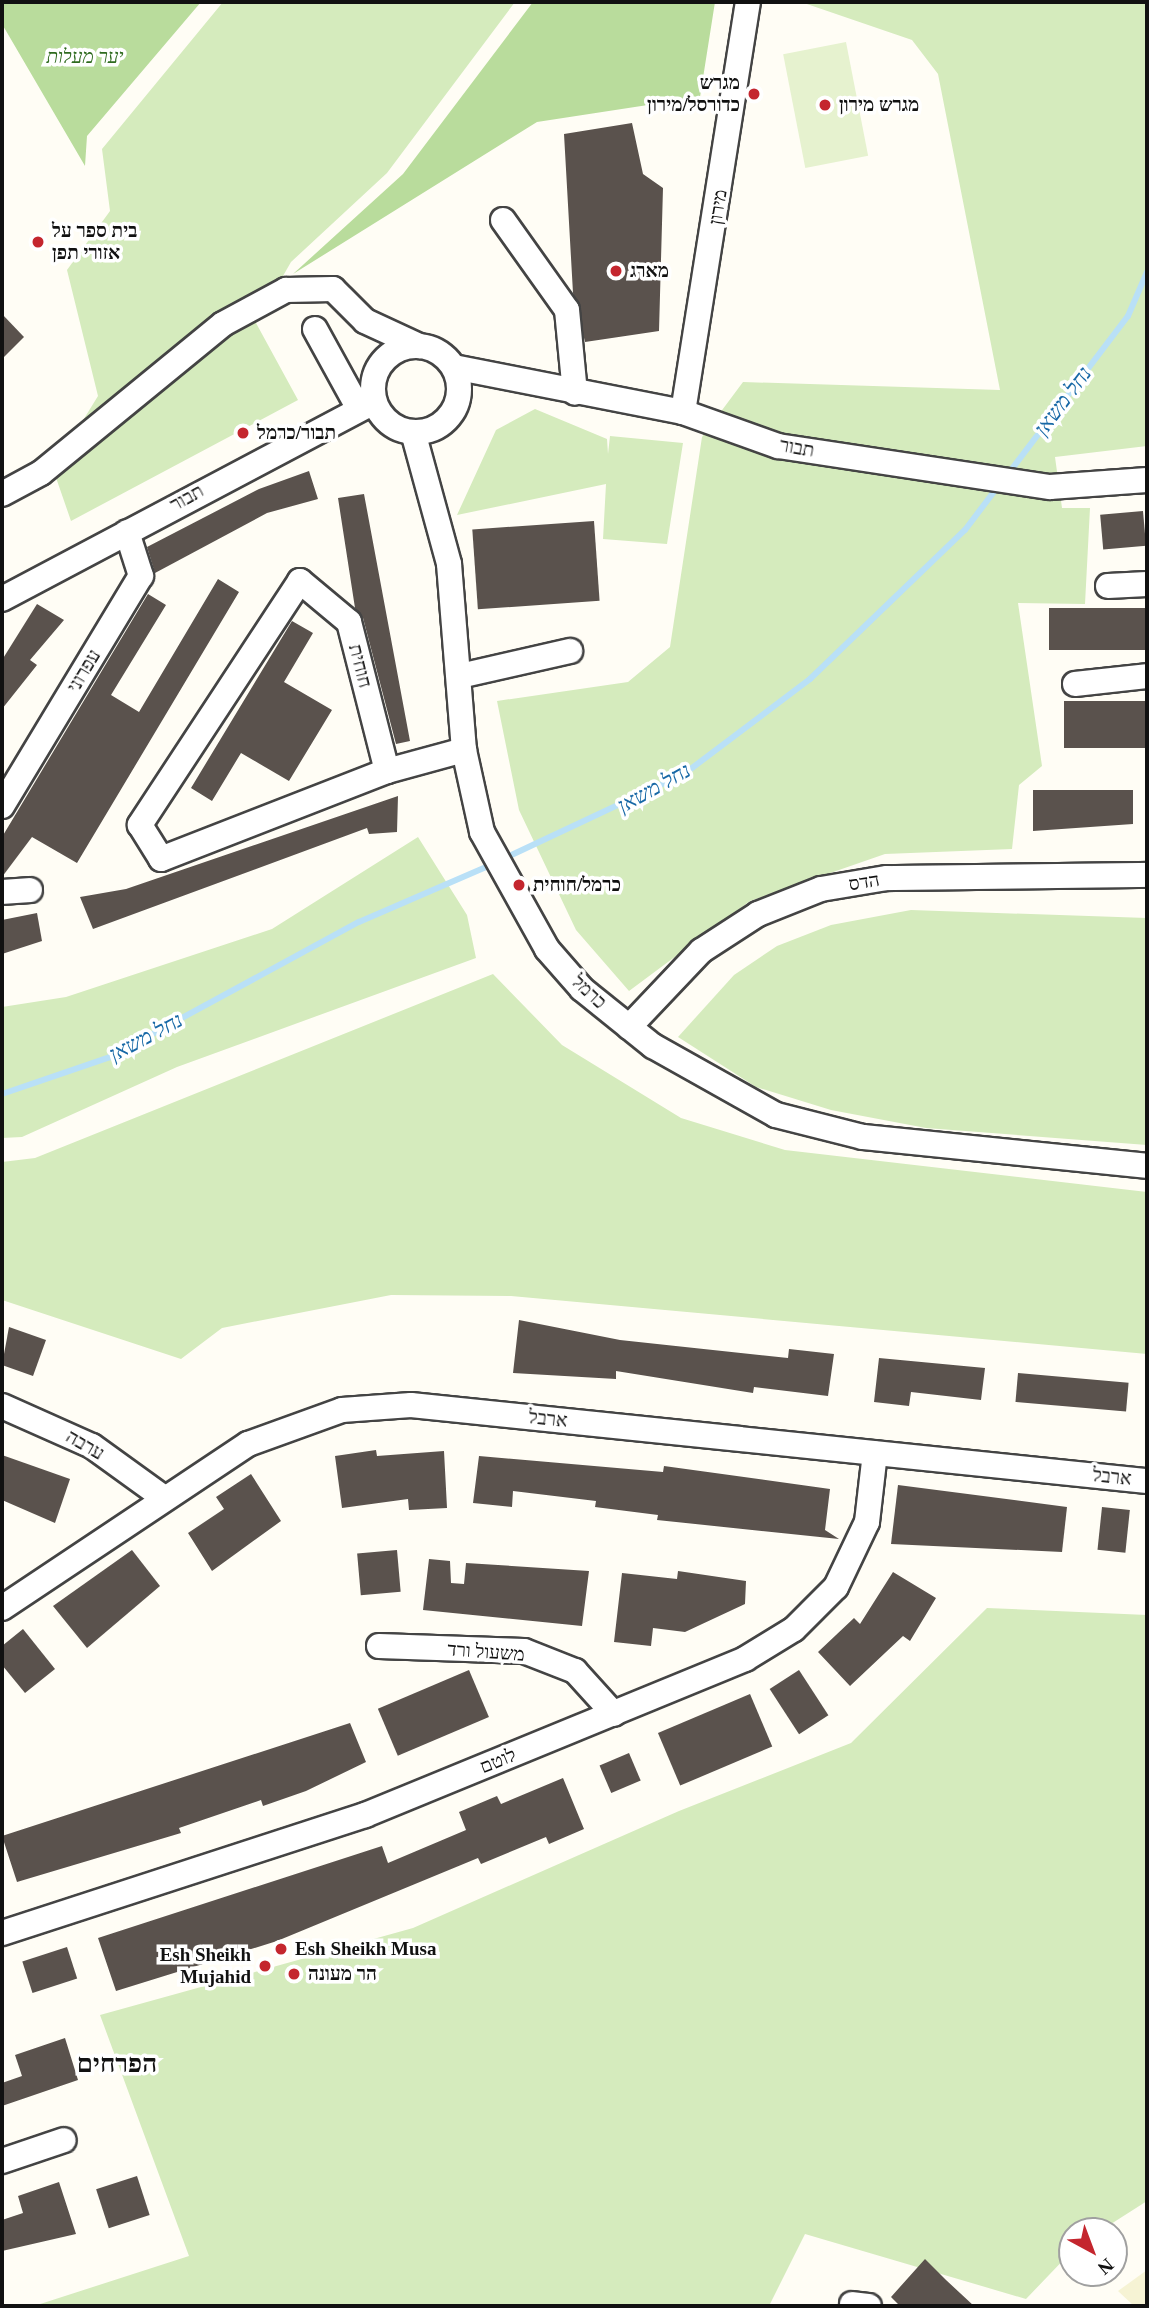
<!DOCTYPE html>
<meta charset="utf-8">
<style>
body{margin:0}
#map{position:relative;width:1149px;height:2308px;overflow:hidden;background:#fffdf5;font-family:"Times New Roman",Heebo,serif}
div>[style]{position:absolute}
[style*='--x']{left:calc(var(--x)*1px);top:calc(var(--y)*1px);width:calc(var(--w)*1px);rotate:calc(var(--a)*1deg)}
.farmland>*{inset:0;background:#f6f3d4}
.green>*{inset:0;background:#d5ebbd}
.forest>*{inset:0;background:#b9dc9c}
.pitch>*{inset:0;background:#e6f2cf;transform-origin:0 0}
.stream>*{height:6px;margin:-3px;padding:0 3px;transform-origin:3px;border-radius:3px;background:#b9e0f7}
.building>*{inset:0;background:#5a524d;transform-origin:0 0}
.roads{filter:drop-shadow(2px 0 #444) drop-shadow(-2px 0 #444) drop-shadow(0 2px #444) drop-shadow(0 -2px #444)}
.minor>*{height:24px;margin:-12px;padding:0 12px;transform-origin:12px;border-radius:12px;background:#fff}
.minor>.ring{margin:-12px;padding:0;box-sizing:content-box;background:none;border:24px solid #fff;border-radius:50%}
.dots>*{width:19px;height:19px;translate:-50% -50%;box-sizing:border-box;border:4px solid #fff;border-radius:50%}
span{translate:-50% -50%;white-space:nowrap;text-align:center;line-height:1.15;-webkit-text-stroke:7px #fff;paint-order:stroke}
.park-label{font-size:19px;color:#2f6b1f;font-style:italic}
.poi-label{font-size:19px;color:#111;font-weight:700}
.right{translate:-100% -50%;text-align:right}
.left{translate:0 -50%;text-align:left}
.street-label{font-size:19px;color:#111}
.water-label{font-size:21px;color:#1768a6;font-style:italic}
.district-label{font-size:26px;color:#111;font-weight:700}
.frame{position:absolute;inset:0;border:4px solid #111;pointer-events:none}
.north{position:absolute;left:1058px;top:2217px;width:70px;height:70px;box-sizing:border-box;background:#fff;border:2px solid #a0a0a0;border-radius:50%;rotate:139deg;font-size:19px;font-weight:700;line-height:28px;text-align:center;color:#111}
.north::after{content:'';display:block;margin:auto;width:24px;height:32px;background:#c4262e;clip-path:polygon(50% 0,100% 100%,50% 72%,0 100%)}
</style>
<div id="map">
<div class="farmland">
<i style="clip-path:polygon(1147px 2270px,1147px 2306px,1134px 2306px,1118px 2291px)"></i>
</div>
<div class="green">
<i style="clip-path:polygon(223px 2px,515px 2px,387px 173px,291px 262px,256px 323px,298px 400px,71px 521px,53px 469px,98px 396px,67px 270px,110px 211px,102px 149px)"></i>
<i style="clip-path:polygon(801px 2px,1147px 2px,1147px 446px,1055px 457px,1062px 508px,1090px 508px,1085px 604px,1018px 603px,1042px 766px,1019px 785px,1012px 849px,885px 854px,750px 901px,629px 991px,576px 930px,519px 810px,497px 701px,628px 682px,670px 647px,702px 437px,743px 382px,1000px 390px,938px 74px,912px 40px)"></i>
<i style="clip-path:polygon(535px 409px,607px 439px,608px 454px,610px 436px,683px 443px,667px 544px,603px 539px,606px 484px,457px 515px,496px 430px)"></i>
<i style="clip-path:polygon(418px 837px,467px 915px,476px 958px,177px 1067px,22px 1137px,2px 1138px,2px 1007px,66px 997px,272px 929px)"></i>
<i style="clip-path:polygon(911px 910px,1147px 918px,1147px 1145px,926px 1128px,831px 1110px,756px 1087px,678px 1037px,734px 975px,777px 946px,831px 925px)"></i>
<i style="clip-path:polygon(493px 974px,562px 1045px,681px 1118px,785px 1150px,1147px 1192px,1147px 1354px,511px 1296px,391px 1295px,222px 1328px,181px 1359px,2px 1300px,2px 1162px,35px 1158px)"></i>
<i style="clip-path:polygon(987px 1608px,1147px 1615px,1147px 2201px,1100px 2231px,1072px 2231px,1072px 2251px,1026px 2299px,805px 2234px,769px 2306px,34px 2306px,189px 2256px,100px 2015px,413px 1928px,679px 1811px,851px 1743px)"></i>
</div>
<div class="forest">
<i style="clip-path:polygon(2px 2px,201px 2px,87px 136px,85px 166px,2px 24px)"></i>
<i style="clip-path:polygon(533px 2px,715px 2px,700px 97px,537px 122px,293px 274px,403px 174px)"></i>
</div>
<div class="pitch">
<i style="left:846px;top:42px;width:116px;height:64px;rotate:79deg"></i>
</div>
<div class="stream">
<i style="--x:1008;--y:474;--w:198;--a:-52.8"></i>
<i style="--x:1128;--y:316;--w:48;--a:-66.6"></i>
<i style="--x:503;--y:859;--w:200;--a:-25.2"></i>
<i style="--x:684;--y:774;--w:158;--a:-37"></i>
<i style="--x:810;--y:679;--w:215;--a:-43.9"></i>
<i style="--x:965;--y:530;--w:56;--a:-52.9"></i>
<i style="--x:2;--y:1094;--w:114;--a:-18.9"></i>
<i style="--x:110;--y:1057;--w:283;--a:-28.5"></i>
<i style="--x:359;--y:922;--w:146;--a:-23.4"></i>
</div>
<div class="building">
<i style="clip-path:polygon(632px 123px,643px 174px,663px 188px,659px 331px,585px 342px,573px 293px,564px 134px)"></i>
<i style="clip-path:polygon(2px 314px,24px 337px,2px 359px)"></i>
<i style="clip-path:polygon(309px 471px,318px 499px,267px 513px,155px 573px,147px 547px,259px 489px)"></i>
<i style="clip-path:polygon(364px 494px,410px 741px,396px 744px,363px 618px,355px 608px,338px 498px)"></i>
<i style="left:1143px;top:511px;width:35px;height:43px;rotate:85deg"></i>
<i style="left:594px;top:521px;width:80px;height:122px;rotate:86deg"></i>
<i style="clip-path:polygon(218px 579px,239px 592px,77px 863px,32px 837px,2px 877px,2px 837px,148px 594px,166px 605px,111px 695px,139px 712px)"></i>
<i style="clip-path:polygon(37px 604px,64px 620px,30px 660px,37px 665px,2px 709px,2px 660px)"></i>
<i style="left:1147px;top:608px;width:42px;height:98px;rotate:90deg"></i>
<i style="clip-path:polygon(292px 621px,313px 633px,284px 682px,332px 710px,289px 781px,241px 753px,212px 801px,191px 788px)"></i>
<i style="left:1147px;top:701px;width:47px;height:83px;rotate:90deg"></i>
<i style="clip-path:polygon(1033px 790px,1133px 790px,1133px 824px,1033px 831px)"></i>
<i style="clip-path:polygon(398px 796px,397px 832px,369px 834px,367px 828px,93px 929px,80px 897px,126px 889px)"></i>
<i style="clip-path:polygon(37px 913px,42px 941px,2px 954px,2px 920px)"></i>
<i style="clip-path:polygon(519px 1320px,620px 1340px,788px 1358px,789px 1349px,834px 1354px,828px 1396px,754px 1387px,753px 1393px,616px 1371px,616px 1379px,513px 1373px)"></i>
<i style="clip-path:polygon(9px 1327px,46px 1340px,33px 1376px,2px 1365px)"></i>
<i style="clip-path:polygon(879px 1358px,985px 1368px,981px 1400px,911px 1392px,909px 1406px,874px 1402px)"></i>
<i style="left:1018px;top:1373px;width:111px;height:29px;rotate:5deg"></i>
<i style="clip-path:polygon(376px 1450px,377px 1456px,444px 1451px,447px 1508px,409px 1510px,408px 1499px,342px 1508px,335px 1456px)"></i>
<i style="clip-path:polygon(2px 1455px,70px 1479px,55px 1523px,2px 1500px)"></i>
<i style="clip-path:polygon(479px 1456px,663px 1472px,664px 1466px,830px 1489px,825px 1530px,839px 1539px,657px 1520px,658px 1515px,595px 1507px,596px 1501px,513px 1491px,512px 1507px,473px 1503px)"></i>
<i style="clip-path:polygon(251px 1474px,281px 1521px,212px 1571px,188px 1533px,224px 1509px,216px 1497px)"></i>
<i style="clip-path:polygon(898px 1485px,1067px 1507px,1062px 1552px,891px 1544px)"></i>
<i style="left:1102px;top:1507px;width:28px;height:43px;rotate:6deg"></i>
<i style="clip-path:polygon(132px 1550px,160px 1586px,87px 1648px,53px 1606px)"></i>
<i style="left:397px;top:1550px;width:42px;height:40px;rotate:85deg"></i>
<i style="clip-path:polygon(429px 1559px,450px 1561px,451px 1583px,464px 1584px,466px 1563px,589px 1571px,582px 1626px,423px 1610px)"></i>
<i style="clip-path:polygon(678px 1571px,746px 1581px,745px 1604px,685px 1632px,653px 1628px,651px 1646px,614px 1642px,622px 1573px,677px 1579px)"></i>
<i style="clip-path:polygon(893px 1572px,936px 1598px,910px 1641px,903px 1636px,850px 1686px,818px 1652px,854px 1618px,860px 1624px)"></i>
<i style="clip-path:polygon(23px 1629px,55px 1669px,25px 1693px,2px 1665px,2px 1646px)"></i>
<i style="left:469px;top:1670px;width:51px;height:99px;rotate:67deg"></i>
<i style="left:799px;top:1670px;width:54px;height:35px;rotate:57deg"></i>
<i style="left:750px;top:1694px;width:57px;height:100px;rotate:67deg"></i>
<i style="clip-path:polygon(350px 1723px,366px 1762px,306px 1791px,263px 1806px,261px 1800px,179px 1828px,181px 1833px,17px 1882px,2px 1836px)"></i>
<i style="left:629px;top:1753px;width:30px;height:32px;rotate:67deg"></i>
<i style="clip-path:polygon(563px 1778px,584px 1829px,549px 1844px,546px 1837px,481px 1864px,478px 1858px,277px 1941px,116px 1991px,98px 1938px,382px 1846px,388px 1863px,466px 1830px,459px 1812px,497px 1796px,501px 1804px)"></i>
<i style="left:67px;top:1947px;width:33px;height:47px;rotate:72deg"></i>
<i style="clip-path:polygon(65px 2038px,78px 2080px,2px 2106px,2px 2083px,22px 2076px,15px 2055px)"></i>
<i style="left:137px;top:2176px;width:41px;height:43px;rotate:72deg"></i>
<i style="clip-path:polygon(59px 2182px,76px 2234px,2px 2251px,2px 2220px,23px 2213px,18px 2196px)"></i>
<i style="clip-path:polygon(925px 2259px,946px 2280px,974px 2306px,900px 2306px,891px 2297px)"></i>
</div>
<div class="roads">
<div class="minor">
<i style="--x:503;--y:220;--w:110;--a:54.6"></i>
<i style="--x:567;--y:310;--w:83;--a:84.5"></i>
<i style="--x:315;--y:329;--w:91;--a:61.2"></i>
<i class="ring" style="left:373px;top:346px;width:62px;height:62px"></i>
<i style="--x:454;--y:367;--w:233;--a:11.1"></i>
<i style="--x:683;--y:412;--w:101;--a:19.7"></i>
<i style="--x:778;--y:446;--w:275;--a:8.6"></i>
<i style="--x:1050;--y:487;--w:97;--a:-4.1"></i>
<i style="--x:683;--y:412;--w:415;--a:-81"></i>
<i style="--x:413;--y:432;--w:137;--a:74.7"></i>
<i style="--x:449;--y:564;--w:187;--a:85.4"></i>
<i style="--x:464;--y:750;--w:84;--a:77.6"></i>
<i style="--x:482;--y:832;--w:134;--a:60.9"></i>
<i style="--x:547;--y:949;--w:53;--a:48.8"></i>
<i style="--x:582;--y:989;--w:91;--a:38.8"></i>
<i style="--x:653;--y:1046;--w:141;--a:29.3"></i>
<i style="--x:776;--y:1115;--w:90;--a:14.2"></i>
<i style="--x:863;--y:1137;--w:285;--a:5.8"></i>
<i style="--x:2;--y:494;--w:44;--a:-28.3"></i>
<i style="--x:41;--y:473;--w:235;--a:-39.3"></i>
<i style="--x:223;--y:324;--w:72;--a:-28.4"></i>
<i style="--x:286;--y:290;--w:47;--a:-1.2"></i>
<i style="--x:333;--y:289;--w:45;--a:45"></i>
<i style="--x:365;--y:321;--w:60;--a:24.8"></i>
<i style="--x:1108;--y:586;--w:39;--a:-3"></i>
<i style="--x:2;--y:599;--w:421;--a:-27.9"></i>
<i style="--x:460;--y:676;--w:113;--a:-12.8"></i>
<i style="--x:1075;--y:684;--w:72;--a:-6.3"></i>
<i style="--x:387;--y:771;--w:154;--a:-104.3"></i>
<i style="--x:349;--y:622;--w:64;--a:-140.1"></i>
<i style="--x:300;--y:581;--w:292;--a:123.3"></i>
<i style="--x:140;--y:825;--w:40;--a:58"></i>
<i style="--x:161;--y:859;--w:243;--a:-21.3"></i>
<i style="--x:387;--y:771;--w:80;--a:-15.3"></i>
<i style="--x:2;--y:806;--w:269;--a:-58.9"></i>
<i style="--x:141;--y:576;--w:46;--a:-107.7"></i>
<i style="--x:2;--y:892;--w:28;--a:-4"></i>
<i style="--x:629;--y:1027;--w:105;--a:-46.5"></i>
<i style="--x:701;--y:951;--w:68;--a:-33"></i>
<i style="--x:758;--y:914;--w:68;--a:-21.6"></i>
<i style="--x:821;--y:889;--w:67;--a:-9.5"></i>
<i style="--x:887;--y:878;--w:260;--a:-0.7"></i>
<i style="--x:2;--y:1406;--w:98;--a:24"></i>
<i style="--x:92;--y:1446;--w:85;--a:35.9"></i>
<i style="--x:2;--y:1608;--w:296;--a:-33.7"></i>
<i style="--x:248;--y:1444;--w:100;--a:-19.9"></i>
<i style="--x:342;--y:1410;--w:69;--a:-4.1"></i>
<i style="--x:411;--y:1405;--w:740;--a:5.9"></i>
<i style="--x:379;--y:1646;--w:145;--a:2"></i>
<i style="--x:524;--y:1651;--w:55;--a:21.4"></i>
<i style="--x:575;--y:1671;--w:58;--a:47.8"></i>
<i style="--x:2;--y:1933;--w:382;--a:-18"></i>
<i style="--x:365;--y:1815;--w:411;--a:-22.3"></i>
<i style="--x:745;--y:1659;--w:57;--a:-31.5"></i>
<i style="--x:794;--y:1629;--w:59;--a:-45"></i>
<i style="--x:836;--y:1587;--w:72;--a:-64.5"></i>
<i style="--x:867;--y:1522;--w:69;--a:-83.4"></i>
<i style="--x:2;--y:2161;--w:65;--a:-18.7"></i>
<i style="--x:852;--y:2304;--w:17;--a:7"></i>
</div>
</div>
<div class="dots">
<i style="left:754px;top:94px;background:#c4262e"></i>
<i style="left:825px;top:105px;background:#c4262e"></i>
<i style="left:38px;top:242px;background:#c4262e"></i>
<i style="left:616px;top:271px;background:#c4262e"></i>
<i style="left:243px;top:433px;background:#c4262e"></i>
<i style="left:519px;top:885px;background:#c4262e"></i>
<i style="left:281px;top:1949px;background:#c4262e"></i>
<i style="left:265px;top:1966px;background:#c4262e"></i>
<i style="left:294px;top:1974px;background:#c4262e"></i>
</div>
<div class="park-label">
<span style="left:85px;top:57px">יער מעלות</span>
</div>
<div class="poi-label">
<span class="right" style="left:740px;top:94px">מגרש<br>כדורסל/מירון</span>
<span class="left" style="left:839px;top:105px">מגרש מירון</span>
<span class="left" style="left:52px;top:242px">בית ספר על<br>אזורי תפן</span>
<span class="left" style="left:630px;top:271px">מארג</span>
<span class="left" style="left:257px;top:433px">תבור/כרמל</span>
<span class="left" style="left:533px;top:885px">כרמל/חוחית</span>
<span class="left" style="left:295px;top:1949px">Esh Sheikh Musa</span>
<span class="right" style="left:251px;top:1966px">Esh Sheikh<br>Mujahid</span>
<span class="left" style="left:308px;top:1974px">הר מעונה</span>
</div>
<div class="street-label">
<span style="left:718px;top:207px;rotate:-81deg">מירון</span>
<span style="left:797px;top:448px;rotate:10deg">תבור</span>
<span style="left:187px;top:498px;rotate:-29deg">תבור</span>
<span style="left:360px;top:666px;rotate:76deg">חוחית</span>
<span style="left:84px;top:671px;rotate:-59deg">עפרוני</span>
<span style="left:864px;top:882px;rotate:-9deg">הדס</span>
<span style="left:589px;top:992px;rotate:43deg">כרמל</span>
<span style="left:548px;top:1419px;rotate:6deg">ארבל</span>
<span style="left:85px;top:1445px;rotate:30deg">ערבה</span>
<span style="left:1112px;top:1477px;rotate:6deg">ארבל</span>
<span style="left:486px;top:1652px;rotate:4deg">משעול ורד</span>
<span style="left:498px;top:1761px;rotate:-22deg">לוטם</span>
</div>
<div class="water-label">
<span style="left:1063px;top:401px;rotate:-53deg">נחל משאן</span>
<span style="left:654px;top:788px;rotate:-29deg">נחל משאן</span>
<span style="left:146px;top:1037px;rotate:-28deg">נחל משאן</span>
</div>
<div class="district-label">
<span style="left:117px;top:2064px">הפרחים</span>
</div>
<div class="frame"></div>
<div class="north">N</div>
</div>
